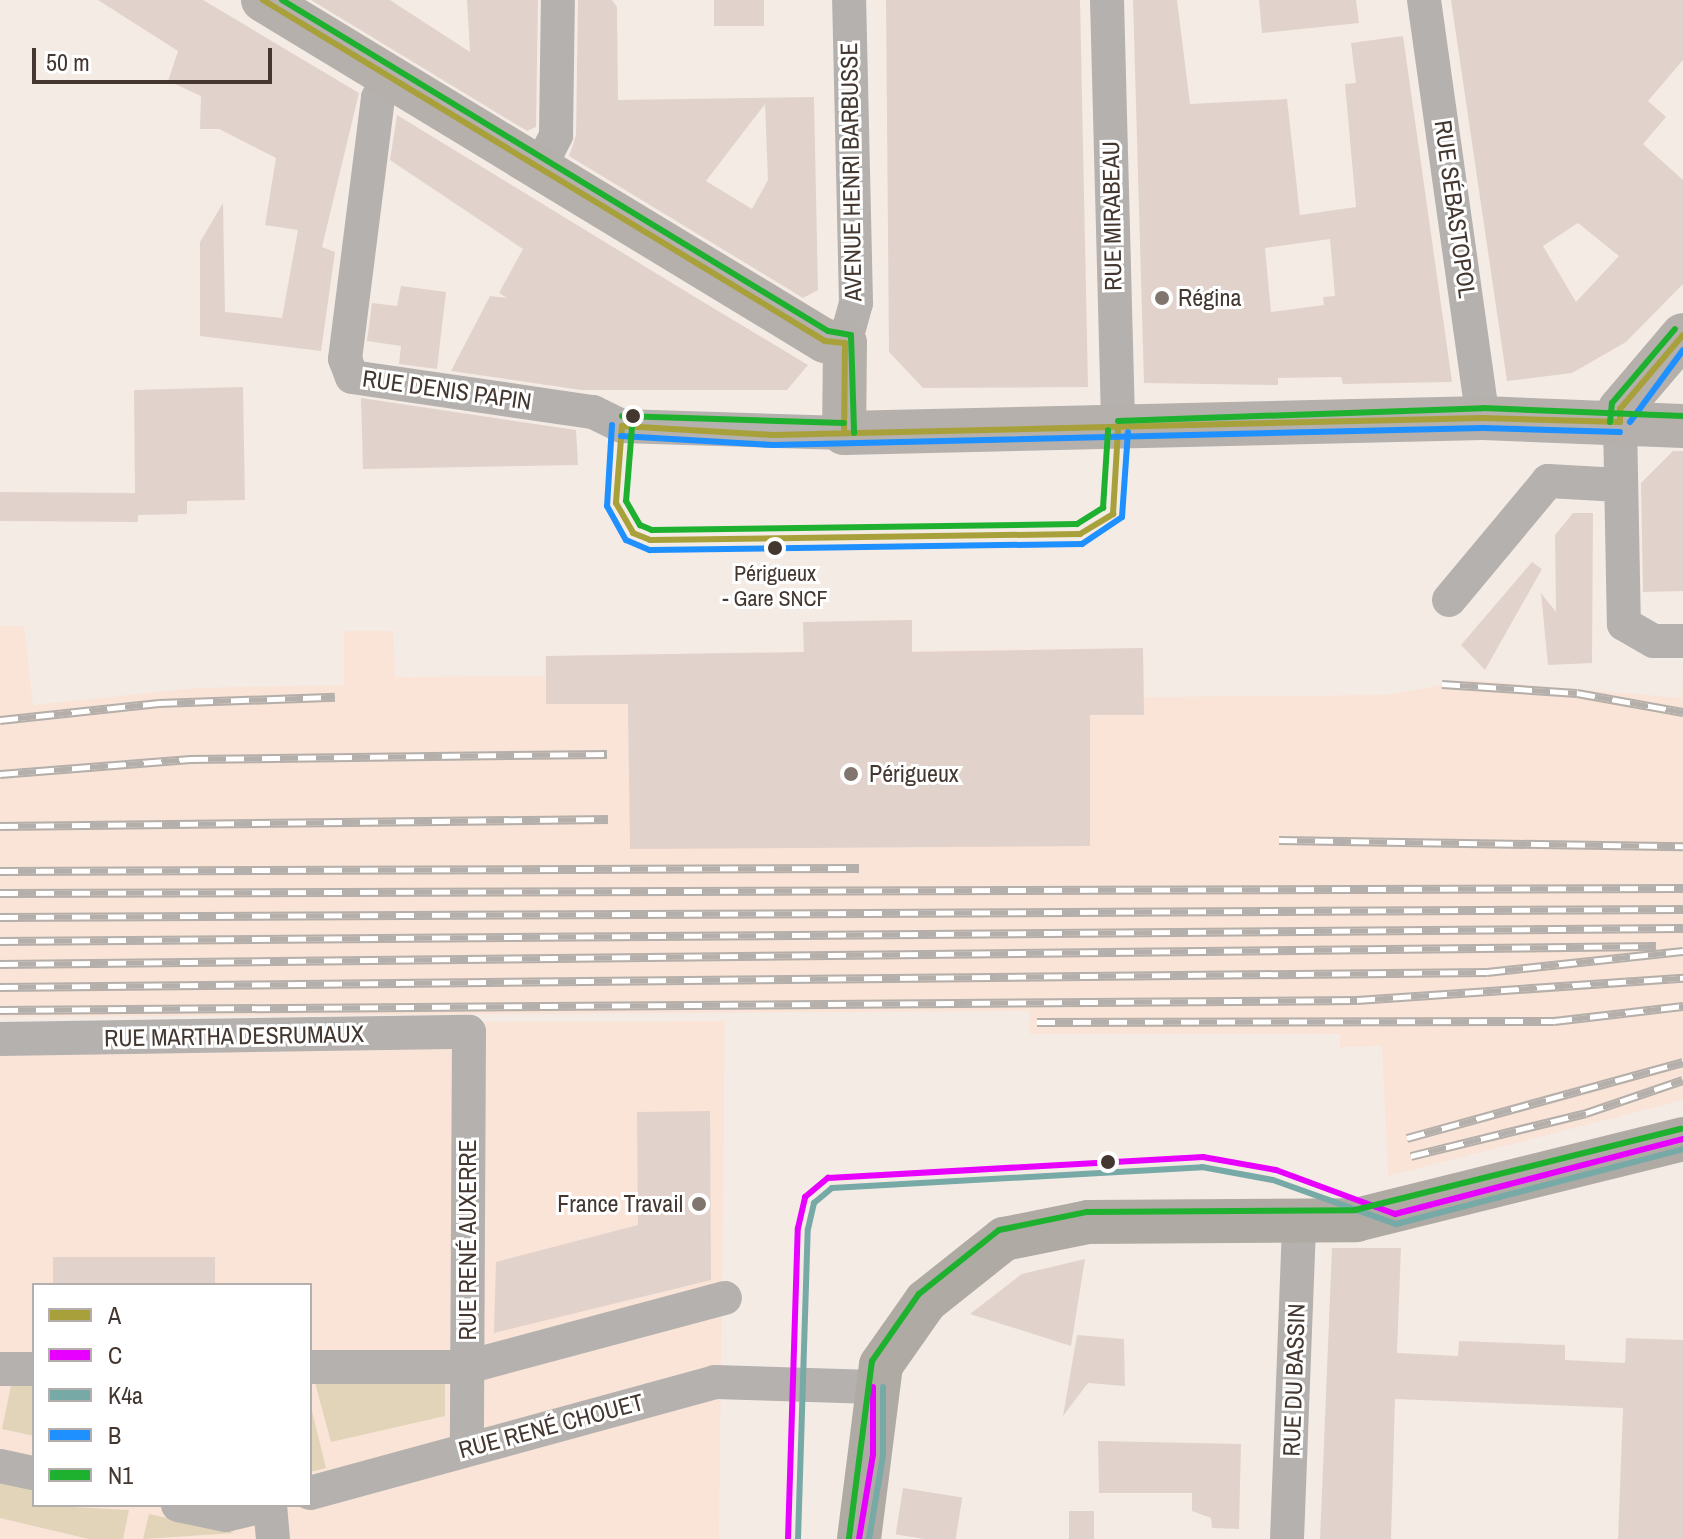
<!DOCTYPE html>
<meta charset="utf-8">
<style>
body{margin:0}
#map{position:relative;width:1683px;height:1539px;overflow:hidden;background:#f5ebe5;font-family:"Archivo Narrow",sans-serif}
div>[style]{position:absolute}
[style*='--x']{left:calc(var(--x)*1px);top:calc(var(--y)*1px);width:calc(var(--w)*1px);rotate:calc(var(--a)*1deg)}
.built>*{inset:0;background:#f9e4d7}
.green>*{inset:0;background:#e1d4b9}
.building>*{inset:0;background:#e2d2cc;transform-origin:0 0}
.street>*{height:34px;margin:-17px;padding:0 17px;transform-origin:17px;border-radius:17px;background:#b5b1ae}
.secondary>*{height:44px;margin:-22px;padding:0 22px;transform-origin:22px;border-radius:22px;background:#b5b0ab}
.primary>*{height:44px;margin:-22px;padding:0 22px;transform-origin:22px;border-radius:22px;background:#afaaa4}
.rail>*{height:9px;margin-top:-4.5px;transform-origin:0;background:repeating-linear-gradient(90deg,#fff 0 18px,#b4afaa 0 36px);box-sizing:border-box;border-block:2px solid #b4afaa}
.bus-1>*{height:6px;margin:-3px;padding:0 3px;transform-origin:3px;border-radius:3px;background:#a8a13b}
.bus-2>*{height:6px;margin:-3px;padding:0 3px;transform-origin:3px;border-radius:3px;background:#e700ff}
.bus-3>*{height:6px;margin:-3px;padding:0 3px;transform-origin:3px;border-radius:3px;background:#77a9a7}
.bus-4>*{height:6px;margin:-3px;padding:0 3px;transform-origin:3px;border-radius:3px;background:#1e90ff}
.bus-5>*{height:6px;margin:-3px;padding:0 3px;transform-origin:3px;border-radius:3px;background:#1eb12f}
.dots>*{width:22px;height:22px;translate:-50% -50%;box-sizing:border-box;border:4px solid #fff;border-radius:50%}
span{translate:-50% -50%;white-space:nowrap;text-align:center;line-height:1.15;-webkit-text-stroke:6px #fff;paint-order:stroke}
.bus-label{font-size:22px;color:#433730}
.street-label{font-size:24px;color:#433730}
.poi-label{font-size:24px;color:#433730}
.left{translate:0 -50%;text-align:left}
.right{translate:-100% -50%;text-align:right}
.legend{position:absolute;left:32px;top:1283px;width:280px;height:224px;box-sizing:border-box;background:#fff;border:2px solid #b4afac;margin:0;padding:10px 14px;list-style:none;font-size:24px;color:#433730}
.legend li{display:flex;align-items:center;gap:16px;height:40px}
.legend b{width:40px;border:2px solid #b4afac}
.scale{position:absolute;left:32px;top:48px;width:240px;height:36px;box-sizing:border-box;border:4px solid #433730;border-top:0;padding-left:10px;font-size:24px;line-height:28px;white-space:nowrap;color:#433730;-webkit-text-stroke:6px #fff;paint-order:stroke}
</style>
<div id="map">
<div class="built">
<i style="clip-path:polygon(912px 620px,912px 651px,1143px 648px,1144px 697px,1386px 695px,1471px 680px,1682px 698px,1683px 664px,1683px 1100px,1388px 1176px,1382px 1046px,1340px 1047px,1340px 1034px,1030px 1034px,1029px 1011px,0 1017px,0 626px,24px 626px,33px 705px,196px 688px,344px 685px,344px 631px,393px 631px,395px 677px,545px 676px,545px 656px,803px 652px,803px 622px)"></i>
<i style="clip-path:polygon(evenodd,725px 1021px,719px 1539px,0 1539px,0 1023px,725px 1021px,34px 1285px,310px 1285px,310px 1505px,34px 1505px,34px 1285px)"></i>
</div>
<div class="green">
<i style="clip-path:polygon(445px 1378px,445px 1416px,331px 1442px,314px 1379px)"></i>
<i style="clip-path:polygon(12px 1381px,34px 1381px,34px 1436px,2px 1429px)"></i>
<i style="clip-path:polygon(310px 1403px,326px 1468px,310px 1472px)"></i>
<i style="clip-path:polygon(0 1482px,34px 1489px,34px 1505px,129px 1510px,123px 1539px,89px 1539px,0 1518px)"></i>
<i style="clip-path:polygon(149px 1514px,235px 1533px,143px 1539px)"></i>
</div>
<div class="building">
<i style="clip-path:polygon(98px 0,203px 0,359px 93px,322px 247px,335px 252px,321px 351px,200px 336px,200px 242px,223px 203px,225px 312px,282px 318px,298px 230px,265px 225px,276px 158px,219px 129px,200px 129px,201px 96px,168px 81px,178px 51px)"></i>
<i style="clip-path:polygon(311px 0,390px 0,470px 52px,467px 0,538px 0,536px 127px,527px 131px)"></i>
<i style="clip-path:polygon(evenodd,578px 0,612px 0,617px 7px,618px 100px,814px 97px,818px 290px,803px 298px,569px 156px,576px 135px,578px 0,765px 104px,768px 180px,752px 209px,706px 181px,765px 104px)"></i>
<i style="left:714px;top:0;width:50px;height:26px"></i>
<i style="clip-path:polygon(886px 0,1080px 0,1088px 387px,923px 388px,889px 352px)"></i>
<i style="clip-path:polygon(evenodd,1133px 0,1177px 0,1190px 104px,1287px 99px,1300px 215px,1356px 207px,1345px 84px,1356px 83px,1351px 43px,1403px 36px,1452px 382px,1343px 384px,1341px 377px,1278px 378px,1278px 385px,1144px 383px,1133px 0,1330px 239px,1335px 296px,1323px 297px,1324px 305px,1271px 312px,1265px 248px,1330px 239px)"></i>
<i style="clip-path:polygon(1259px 0,1356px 0,1359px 23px,1262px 33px)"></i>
<i style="clip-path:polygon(evenodd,1451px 0,1683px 0,1683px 60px,1648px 101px,1666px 117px,1643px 144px,1683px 180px,1683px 284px,1626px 342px,1572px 373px,1507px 381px,1451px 0,1578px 223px,1619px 256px,1576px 302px,1543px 246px,1578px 223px)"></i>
<i style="clip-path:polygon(397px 115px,690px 294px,808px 365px,787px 390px,581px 390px,451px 371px,490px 296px,507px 298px,499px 293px,523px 249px,390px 160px)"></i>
<i style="clip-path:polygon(401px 286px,446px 292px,437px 369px,399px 364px,401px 346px,367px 341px,372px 303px,397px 306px)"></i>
<i style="clip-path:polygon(243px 387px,245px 500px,187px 501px,187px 514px,138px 515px,138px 522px,0 521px,0 492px,135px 493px,134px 390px)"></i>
<i style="clip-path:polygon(361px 398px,576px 430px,578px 465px,363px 469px)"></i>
<i style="clip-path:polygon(1673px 451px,1683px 451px,1683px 591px,1643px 592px,1641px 483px)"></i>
<i style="clip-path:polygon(1573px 513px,1593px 513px,1592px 663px,1548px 665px,1541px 593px,1556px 612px,1555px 535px)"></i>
<i style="clip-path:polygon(1532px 562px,1542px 569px,1485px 670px,1461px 645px)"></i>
<i style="clip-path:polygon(912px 620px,912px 652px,1143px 648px,1144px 715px,1090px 715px,1090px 846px,630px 849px,628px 704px,546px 704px,546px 656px,804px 652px,803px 622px)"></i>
<i style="clip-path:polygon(710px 1111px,711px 1280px,494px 1333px,496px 1262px,638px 1225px,637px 1112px)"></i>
<i style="clip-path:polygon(1332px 1248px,1401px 1248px,1397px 1353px,1458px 1356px,1459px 1341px,1565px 1345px,1565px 1360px,1625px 1363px,1626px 1338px,1683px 1340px,1683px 1539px,1618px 1539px,1623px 1408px,1395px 1399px,1391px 1539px,1320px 1539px)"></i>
<i style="left:215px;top:1257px;width:28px;height:162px;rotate:90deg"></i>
<i style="clip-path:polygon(1085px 1259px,1071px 1346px,970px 1314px,1022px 1274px)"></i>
<i style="clip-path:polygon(1077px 1335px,1124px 1339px,1125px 1386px,1088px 1383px,1063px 1416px)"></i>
<i style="clip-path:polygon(1098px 1441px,1241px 1444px,1239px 1529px,1212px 1528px,1211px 1518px,1192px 1511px,1192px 1493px,1099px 1493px)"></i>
<i style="left:903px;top:1488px;width:60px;height:47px;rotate:9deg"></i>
<i style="left:1069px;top:1511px;width:25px;height:28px"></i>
</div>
<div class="street">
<i style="--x:1107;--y:0;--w:431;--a:88.5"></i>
<i style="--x:1424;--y:0;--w:422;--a:82"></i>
<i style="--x:389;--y:78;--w:23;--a:119"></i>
<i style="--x:378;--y:98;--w:263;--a:97.2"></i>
<i style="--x:345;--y:359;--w:19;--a:69"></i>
<i style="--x:352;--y:377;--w:244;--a:8.3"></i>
<i style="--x:593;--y:412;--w:32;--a:26"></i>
<i style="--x:622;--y:426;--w:222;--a:1.8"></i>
<i style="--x:539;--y:169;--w:38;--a:-63"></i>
<i style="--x:556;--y:135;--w:135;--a:-89.2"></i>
<i style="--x:845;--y:343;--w:41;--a:-74.6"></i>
<i style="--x:856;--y:303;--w:303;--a:-91.3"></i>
<i style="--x:1620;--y:422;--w:202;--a:88.9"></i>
<i style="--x:1624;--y:624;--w:34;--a:30"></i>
<i style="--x:1654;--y:641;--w:29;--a:0"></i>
<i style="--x:1449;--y:600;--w:155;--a:-50.2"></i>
<i style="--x:1548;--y:481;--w:72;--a:3.2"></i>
<i style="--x:0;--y:1039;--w:469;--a:-0.9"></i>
<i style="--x:469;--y:1032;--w:416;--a:90.3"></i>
<i style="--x:310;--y:1367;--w:157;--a:0"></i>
<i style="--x:467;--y:1367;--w:267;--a:-15"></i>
<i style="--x:0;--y:1369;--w:34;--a:0"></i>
<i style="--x:0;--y:1466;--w:35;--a:12"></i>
<i style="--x:310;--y:1493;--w:420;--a:-15.3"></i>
<i style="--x:715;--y:1382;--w:158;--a:1.8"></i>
<i style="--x:178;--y:1505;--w:49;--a:11.8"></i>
<i style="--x:226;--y:1515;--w:42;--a:-13.7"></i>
<i style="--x:270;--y:1505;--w:34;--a:85"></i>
<i style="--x:1287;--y:1539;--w:318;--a:-87.8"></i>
</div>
<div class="secondary">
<i style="--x:263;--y:0;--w:657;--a:31.25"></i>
<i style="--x:825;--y:341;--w:20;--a:6"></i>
<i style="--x:845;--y:343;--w:90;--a:90.6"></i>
<i style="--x:844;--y:433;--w:639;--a:-1.34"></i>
<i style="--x:1483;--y:418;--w:200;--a:2.3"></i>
<i style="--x:1620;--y:422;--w:13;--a:-90"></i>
<i style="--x:1620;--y:409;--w:97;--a:-49.6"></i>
</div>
<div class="primary">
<i style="--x:859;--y:1539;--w:175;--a:-82.8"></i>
<i style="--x:881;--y:1365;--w:78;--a:-54.9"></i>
<i style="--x:926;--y:1301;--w:100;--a:-38.5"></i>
<i style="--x:1004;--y:1239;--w:86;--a:-11.4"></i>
<i style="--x:1088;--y:1222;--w:268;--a:-0.4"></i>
<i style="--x:1356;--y:1220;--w:337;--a:-13.9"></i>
</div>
<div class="rail">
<i style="--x:1442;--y:684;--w:135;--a:3.8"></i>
<i style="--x:1577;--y:693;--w:108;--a:10.2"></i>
<i style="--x:0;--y:720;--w:160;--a:-6.1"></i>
<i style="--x:159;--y:703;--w:176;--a:-2"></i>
<i style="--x:0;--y:774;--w:191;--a:-4.5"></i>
<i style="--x:190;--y:759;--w:417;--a:-0.7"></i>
<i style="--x:0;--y:826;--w:608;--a:-0.66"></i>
<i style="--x:1279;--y:840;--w:404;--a:0.9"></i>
<i style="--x:0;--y:871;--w:859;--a:-0.2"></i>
<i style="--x:0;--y:893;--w:1683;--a:-0.17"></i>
<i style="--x:0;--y:917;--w:1683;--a:-0.27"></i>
<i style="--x:0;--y:941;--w:1683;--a:-0.44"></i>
<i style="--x:0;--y:964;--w:1656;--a:-0.62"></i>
<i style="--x:0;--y:987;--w:1487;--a:-0.58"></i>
<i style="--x:1487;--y:972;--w:197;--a:-6.1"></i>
<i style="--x:0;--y:1010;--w:1357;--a:-0.42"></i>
<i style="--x:1357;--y:1000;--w:327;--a:-3.9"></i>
<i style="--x:1037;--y:1022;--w:517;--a:-0.11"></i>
<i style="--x:1554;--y:1021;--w:130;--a:-6.6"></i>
<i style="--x:1407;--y:1138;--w:286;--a:-15.4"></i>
<i style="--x:1411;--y:1156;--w:180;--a:-13.8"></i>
<i style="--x:1586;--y:1113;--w:102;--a:-18.8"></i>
</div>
<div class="bus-1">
<i style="--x:263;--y:0;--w:657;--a:31.25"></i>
<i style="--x:825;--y:341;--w:20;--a:6"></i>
<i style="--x:845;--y:343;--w:90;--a:90.6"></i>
<i style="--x:1620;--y:422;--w:13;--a:-90"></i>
<i style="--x:1620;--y:409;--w:97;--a:-49.6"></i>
<i style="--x:622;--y:426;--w:151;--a:3.4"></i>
<i style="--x:773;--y:435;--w:710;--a:-1.37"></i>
<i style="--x:1483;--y:418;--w:137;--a:1.7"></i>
<i style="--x:622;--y:426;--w:77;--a:94.5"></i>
<i style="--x:616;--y:503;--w:34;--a:60"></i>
<i style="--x:633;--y:533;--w:18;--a:22"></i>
<i style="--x:650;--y:540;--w:430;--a:-0.8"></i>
<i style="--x:1080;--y:534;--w:39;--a:-31"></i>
<i style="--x:1113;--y:514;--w:83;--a:-86.6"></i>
</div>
<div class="bus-2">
<i style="--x:788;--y:1539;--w:311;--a:-88.2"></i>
<i style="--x:798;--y:1228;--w:32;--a:-77"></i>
<i style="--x:805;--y:1197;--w:30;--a:-40"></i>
<i style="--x:828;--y:1178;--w:376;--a:-3.2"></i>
<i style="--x:1203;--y:1157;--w:74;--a:10.1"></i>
<i style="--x:1276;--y:1170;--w:127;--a:20.3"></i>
<i style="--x:1395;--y:1214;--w:298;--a:-14.6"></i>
<i style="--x:859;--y:1539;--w:86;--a:-80.6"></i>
<i style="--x:873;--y:1454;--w:67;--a:-90"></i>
</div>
<div class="bus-3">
<i style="--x:798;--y:1539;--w:310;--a:-88.2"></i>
<i style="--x:808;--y:1229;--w:27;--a:-77"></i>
<i style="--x:814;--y:1203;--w:23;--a:-40"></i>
<i style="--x:832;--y:1188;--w:371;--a:-3.2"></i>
<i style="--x:1202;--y:1167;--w:72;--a:10.4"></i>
<i style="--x:1273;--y:1180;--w:131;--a:19.7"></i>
<i style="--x:1396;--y:1224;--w:297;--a:-14.6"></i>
<i style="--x:869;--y:1539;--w:85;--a:-80.5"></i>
<i style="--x:883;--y:1455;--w:68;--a:-90"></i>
</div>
<div class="bus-4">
<i style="--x:1630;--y:422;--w:89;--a:-53.6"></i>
<i style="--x:612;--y:425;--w:81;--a:93.5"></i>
<i style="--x:607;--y:506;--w:39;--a:61"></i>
<i style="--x:626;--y:540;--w:26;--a:23"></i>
<i style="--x:650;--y:550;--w:432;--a:-0.8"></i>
<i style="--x:1082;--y:544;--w:48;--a:-34"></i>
<i style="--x:1122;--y:517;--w:85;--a:-86"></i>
<i style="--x:621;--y:436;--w:152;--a:3.4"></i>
<i style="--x:773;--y:445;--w:710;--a:-1.37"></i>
<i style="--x:1483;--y:428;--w:137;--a:1.7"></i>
</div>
<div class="bus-5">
<i style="--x:282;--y:0;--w:638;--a:31.23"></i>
<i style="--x:828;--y:331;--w:23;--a:10"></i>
<i style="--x:851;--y:335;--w:98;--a:88.2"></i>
<i style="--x:622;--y:416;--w:222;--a:1.8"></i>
<i style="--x:1118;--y:421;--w:365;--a:-2"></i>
<i style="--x:1483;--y:408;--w:200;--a:2.3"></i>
<i style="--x:1610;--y:422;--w:19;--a:-84"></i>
<i style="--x:1612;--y:403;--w:97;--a:-49.6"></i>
<i style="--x:632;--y:427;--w:74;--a:94.6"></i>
<i style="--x:626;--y:501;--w:28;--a:60"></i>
<i style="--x:640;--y:525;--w:13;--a:23"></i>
<i style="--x:652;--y:530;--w:425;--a:-0.8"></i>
<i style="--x:1077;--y:524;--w:31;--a:-32"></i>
<i style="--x:1103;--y:508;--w:78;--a:-86.3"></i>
<i style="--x:849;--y:1538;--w:178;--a:-82.6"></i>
<i style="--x:872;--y:1361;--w:82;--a:-55"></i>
<i style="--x:919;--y:1294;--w:102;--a:-38.7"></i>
<i style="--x:999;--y:1230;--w:90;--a:-11.6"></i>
<i style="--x:1087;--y:1212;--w:268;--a:-0.4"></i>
<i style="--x:1355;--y:1210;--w:336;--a:-14"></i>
</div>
<div class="dots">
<i style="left:1162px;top:298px;background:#81766f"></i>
<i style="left:633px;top:416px;background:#433730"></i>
<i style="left:775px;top:548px;background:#433730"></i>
<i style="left:851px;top:774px;background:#81766f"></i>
<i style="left:1108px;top:1162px;background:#433730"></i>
<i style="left:699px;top:1204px;background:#81766f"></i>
</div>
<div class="bus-label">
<span style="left:775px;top:586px">Périgueux<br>- Gare SNCF</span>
</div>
<div class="street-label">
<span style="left:851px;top:172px;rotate:-91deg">AVENUE HENRI BARBUSSE</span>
<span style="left:1455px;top:209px;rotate:82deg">RUE SÉBASTOPOL</span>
<span style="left:1112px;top:216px;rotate:-91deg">RUE MIRABEAU</span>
<span style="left:447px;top:390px;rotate:8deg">RUE DENIS PAPIN</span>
<span style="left:234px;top:1036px;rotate:-1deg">RUE MARTHA DESRUMAUX</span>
<span style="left:468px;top:1240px;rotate:-90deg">RUE RENÉ AUXERRE</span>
<span style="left:1294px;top:1380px;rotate:-88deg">RUE DU BASSIN</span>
<span style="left:551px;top:1426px;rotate:-15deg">RUE RENÉ CHOUET</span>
</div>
<div class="poi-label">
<span class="left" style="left:1178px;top:298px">Régina</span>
<span class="left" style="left:869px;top:774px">Périgueux</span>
<span class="right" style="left:683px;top:1204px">France Travail</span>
</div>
<ul class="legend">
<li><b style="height:10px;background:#a8a13b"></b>A</li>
<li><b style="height:10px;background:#e700ff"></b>C</li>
<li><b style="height:10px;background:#77a9a7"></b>K4a</li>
<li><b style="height:10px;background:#1e90ff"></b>B</li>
<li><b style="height:10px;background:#1eb12f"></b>N1</li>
</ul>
<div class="scale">50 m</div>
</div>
